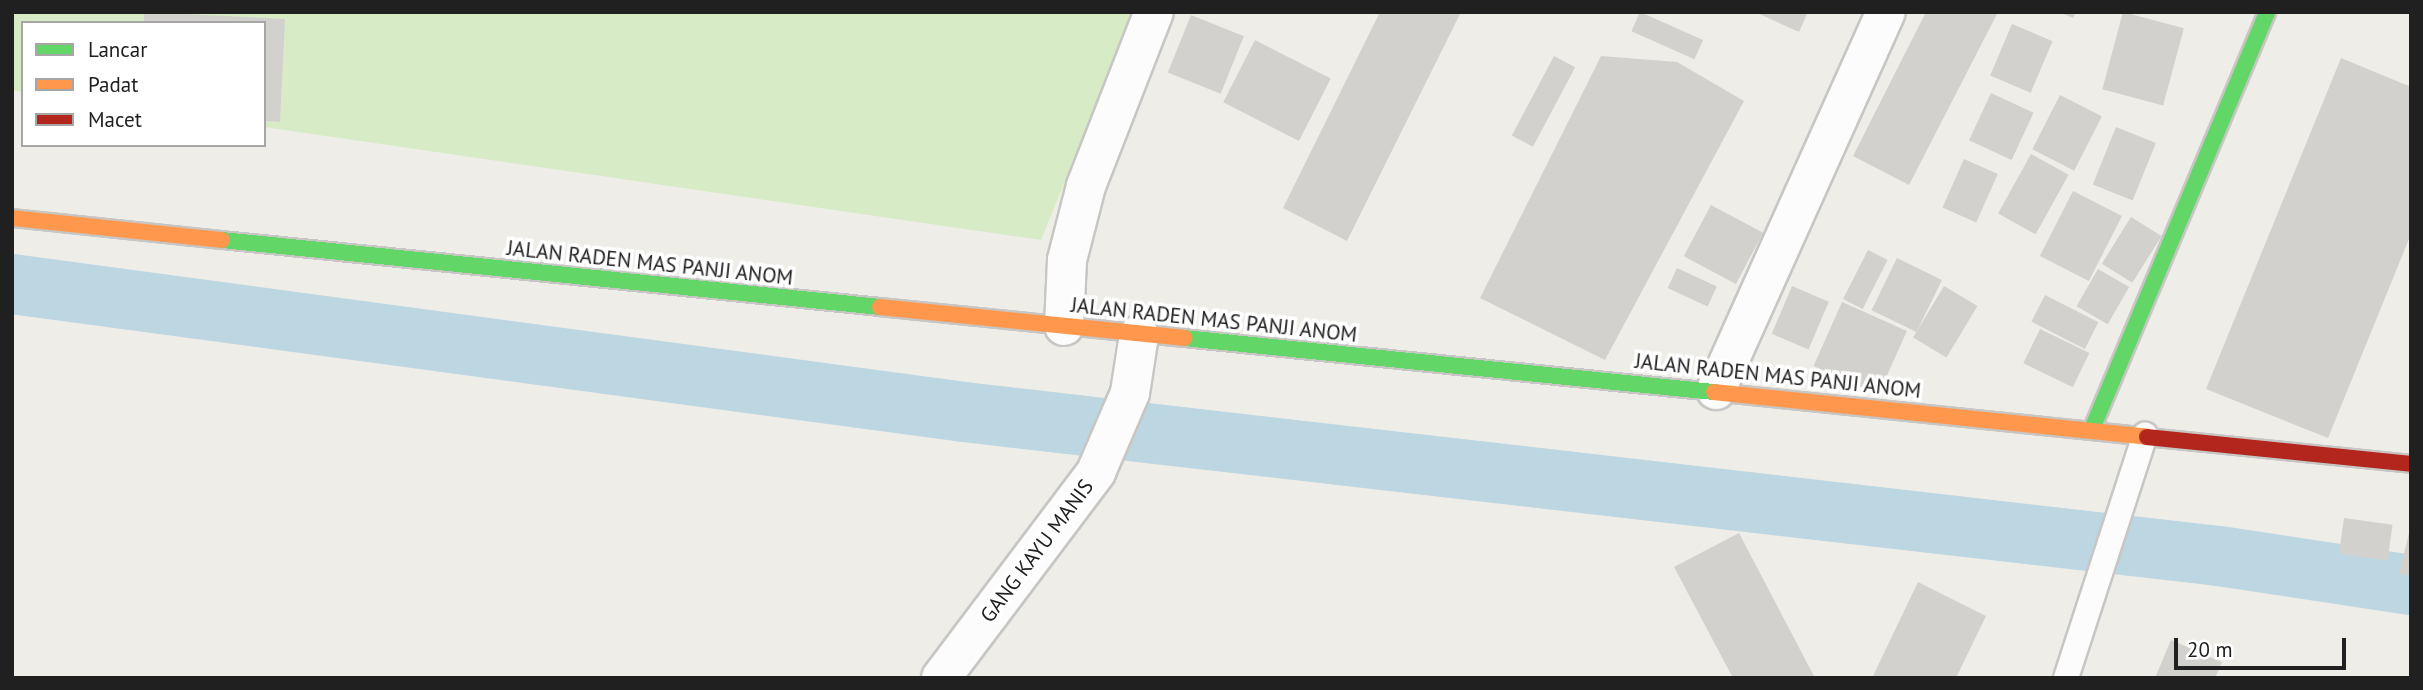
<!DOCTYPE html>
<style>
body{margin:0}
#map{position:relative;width:2423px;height:690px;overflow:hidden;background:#eeede8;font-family:"PT Sans",sans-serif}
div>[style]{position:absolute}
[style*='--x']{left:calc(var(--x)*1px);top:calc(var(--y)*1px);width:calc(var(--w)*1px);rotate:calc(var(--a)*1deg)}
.grass>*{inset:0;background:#d7ecc6}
.canal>*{height:60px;margin:-30px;padding:0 30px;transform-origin:30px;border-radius:30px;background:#bcd6e2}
.building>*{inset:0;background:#d2d1cd;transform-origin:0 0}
.roads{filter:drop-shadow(2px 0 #c7c6c4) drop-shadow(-2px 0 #c7c6c4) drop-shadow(0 2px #c7c6c4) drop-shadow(0 -2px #c7c6c4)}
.lane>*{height:24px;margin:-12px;padding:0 12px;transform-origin:12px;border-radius:12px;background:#fcfcfc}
.street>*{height:38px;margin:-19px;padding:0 19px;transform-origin:19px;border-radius:19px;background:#fcfcfc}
.fast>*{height:16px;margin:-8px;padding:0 8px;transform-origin:8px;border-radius:8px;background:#63d668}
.slow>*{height:16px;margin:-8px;padding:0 8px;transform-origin:8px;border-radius:8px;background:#ff974d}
.jam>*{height:16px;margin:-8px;padding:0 8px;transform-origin:8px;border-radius:8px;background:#b3261e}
span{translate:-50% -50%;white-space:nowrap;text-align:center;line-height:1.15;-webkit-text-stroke:7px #fff;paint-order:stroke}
.street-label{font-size:21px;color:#202020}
.frame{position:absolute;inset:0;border:14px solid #202020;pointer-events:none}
.legend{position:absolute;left:21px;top:21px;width:245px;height:126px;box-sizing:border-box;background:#fff;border:2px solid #a6a6a6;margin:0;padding:9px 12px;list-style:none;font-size:21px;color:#202020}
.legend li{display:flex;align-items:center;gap:14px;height:35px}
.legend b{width:35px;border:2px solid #a6a6a6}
.scale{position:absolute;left:2174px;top:638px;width:172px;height:32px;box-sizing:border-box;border:4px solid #202020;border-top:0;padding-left:9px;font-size:21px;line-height:24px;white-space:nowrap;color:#202020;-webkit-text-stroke:5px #fff;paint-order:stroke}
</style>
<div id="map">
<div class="grass">
<i style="clip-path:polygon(12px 12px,1134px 12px,1041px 240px,264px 127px,264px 23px,23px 23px,23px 92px,12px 90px)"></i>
</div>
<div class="canal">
<i style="--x:12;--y:284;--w:961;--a:7.66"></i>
<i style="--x:964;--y:412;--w:1263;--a:6.55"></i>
<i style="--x:2219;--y:556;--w:194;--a:8.6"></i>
</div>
<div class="building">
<i style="clip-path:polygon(144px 12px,285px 19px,280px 122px,264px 121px,264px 23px,144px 23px)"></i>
<i style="clip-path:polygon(1380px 12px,1461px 12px,1347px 241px,1283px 208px)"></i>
<i style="left:1640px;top:12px;width:69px;height:21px;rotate:24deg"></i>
<i style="clip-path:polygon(1755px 12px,1808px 12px,1799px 32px)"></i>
<i style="clip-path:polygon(1926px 12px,1998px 12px,1909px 185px,1853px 156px)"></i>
<i style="clip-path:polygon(2059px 12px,2076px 12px,2073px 18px)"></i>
<i style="left:2123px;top:12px;width:63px;height:80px;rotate:15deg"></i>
<i style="left:1191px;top:15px;width:57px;height:62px;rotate:22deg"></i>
<i style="left:2012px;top:24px;width:44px;height:56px;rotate:23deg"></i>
<i style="left:1255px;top:40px;width:85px;height:70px;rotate:27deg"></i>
<i style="left:1554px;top:56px;width:24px;height:90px;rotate:28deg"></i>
<i style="clip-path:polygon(1601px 56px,1677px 62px,1744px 101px,1605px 360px,1480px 298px)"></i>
<i style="clip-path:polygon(2341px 58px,2411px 87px,2411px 234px,2328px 438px,2206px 389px)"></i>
<i style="left:1991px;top:93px;width:47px;height:52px;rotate:25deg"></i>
<i style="left:2060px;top:95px;width:47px;height:61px;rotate:27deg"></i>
<i style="left:2116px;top:127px;width:43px;height:62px;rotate:22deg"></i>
<i style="left:2031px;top:154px;width:43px;height:68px;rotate:29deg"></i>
<i style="left:1964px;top:159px;width:37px;height:53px;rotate:24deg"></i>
<i style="left:2073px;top:191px;width:55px;height:73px;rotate:27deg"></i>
<i style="left:1711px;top:205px;width:59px;height:58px;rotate:28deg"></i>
<i style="left:2131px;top:217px;width:36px;height:55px;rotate:32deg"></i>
<i style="left:1868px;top:250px;width:22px;height:55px;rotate:27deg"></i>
<i style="left:1897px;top:258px;width:50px;height:58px;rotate:26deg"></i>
<i style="left:1677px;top:268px;width:44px;height:22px;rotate:25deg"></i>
<i style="left:2098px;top:269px;width:36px;height:43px;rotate:30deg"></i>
<i style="left:1792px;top:286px;width:40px;height:52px;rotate:23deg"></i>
<i style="left:1944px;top:286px;width:39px;height:60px;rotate:31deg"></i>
<i style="left:2045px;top:295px;width:60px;height:30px;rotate:27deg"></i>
<i style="left:1842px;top:302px;width:71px;height:70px;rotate:24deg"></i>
<i style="left:2040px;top:329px;width:55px;height:38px;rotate:26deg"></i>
<i style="left:2344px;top:518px;width:49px;height:36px;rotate:8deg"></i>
<i style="clip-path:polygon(2410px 529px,2411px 529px,2411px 576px,2399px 574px)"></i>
<i style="clip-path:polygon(1739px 533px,1815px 678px,1733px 678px,1674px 567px)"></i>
<i style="clip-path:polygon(1918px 582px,1986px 616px,1956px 678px,1872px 678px)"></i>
<i style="clip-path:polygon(2171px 640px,2222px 662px,2215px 678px,2155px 678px)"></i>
</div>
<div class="roads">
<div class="lane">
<i style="--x:2066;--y:678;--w:256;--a:-72"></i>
</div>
<div class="street">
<i style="--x:1064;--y:326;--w:66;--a:-87.4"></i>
<i style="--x:1067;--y:260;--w:76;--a:-75.6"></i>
<i style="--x:1086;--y:186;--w:187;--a:-68.7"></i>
<i style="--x:1716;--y:390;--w:414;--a:-65.8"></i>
<i style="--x:941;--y:678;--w:258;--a:-53"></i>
<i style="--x:1096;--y:472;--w:86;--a:-66.7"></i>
<i style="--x:1130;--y:393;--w:59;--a:-81.2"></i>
</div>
<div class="fast">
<i style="--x:222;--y:240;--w:661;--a:5.81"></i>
<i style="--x:1184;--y:338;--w:533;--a:5.82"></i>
<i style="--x:2092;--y:429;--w:452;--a:-67.2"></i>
</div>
<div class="slow">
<i style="--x:12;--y:218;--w:211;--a:6"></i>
<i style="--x:880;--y:307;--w:306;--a:5.8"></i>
<i style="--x:1714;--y:392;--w:435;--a:5.9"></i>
</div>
<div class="jam">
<i style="--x:2147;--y:437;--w:265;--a:5.8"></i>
</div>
</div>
<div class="street-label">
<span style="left:650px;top:263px;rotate:6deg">JALAN RADEN MAS PANJI ANOM</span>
<span style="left:1214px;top:320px;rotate:6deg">JALAN RADEN MAS PANJI ANOM</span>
<span style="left:1778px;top:376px;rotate:6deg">JALAN RADEN MAS PANJI ANOM</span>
<span style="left:1037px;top:551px;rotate:-53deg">GANG KAYU MANIS</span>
</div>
<div class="frame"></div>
<ul class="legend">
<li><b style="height:9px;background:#63d668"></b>Lancar</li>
<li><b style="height:9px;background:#ff974d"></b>Padat</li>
<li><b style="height:9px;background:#b3261e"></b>Macet</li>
</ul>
<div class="scale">20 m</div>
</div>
